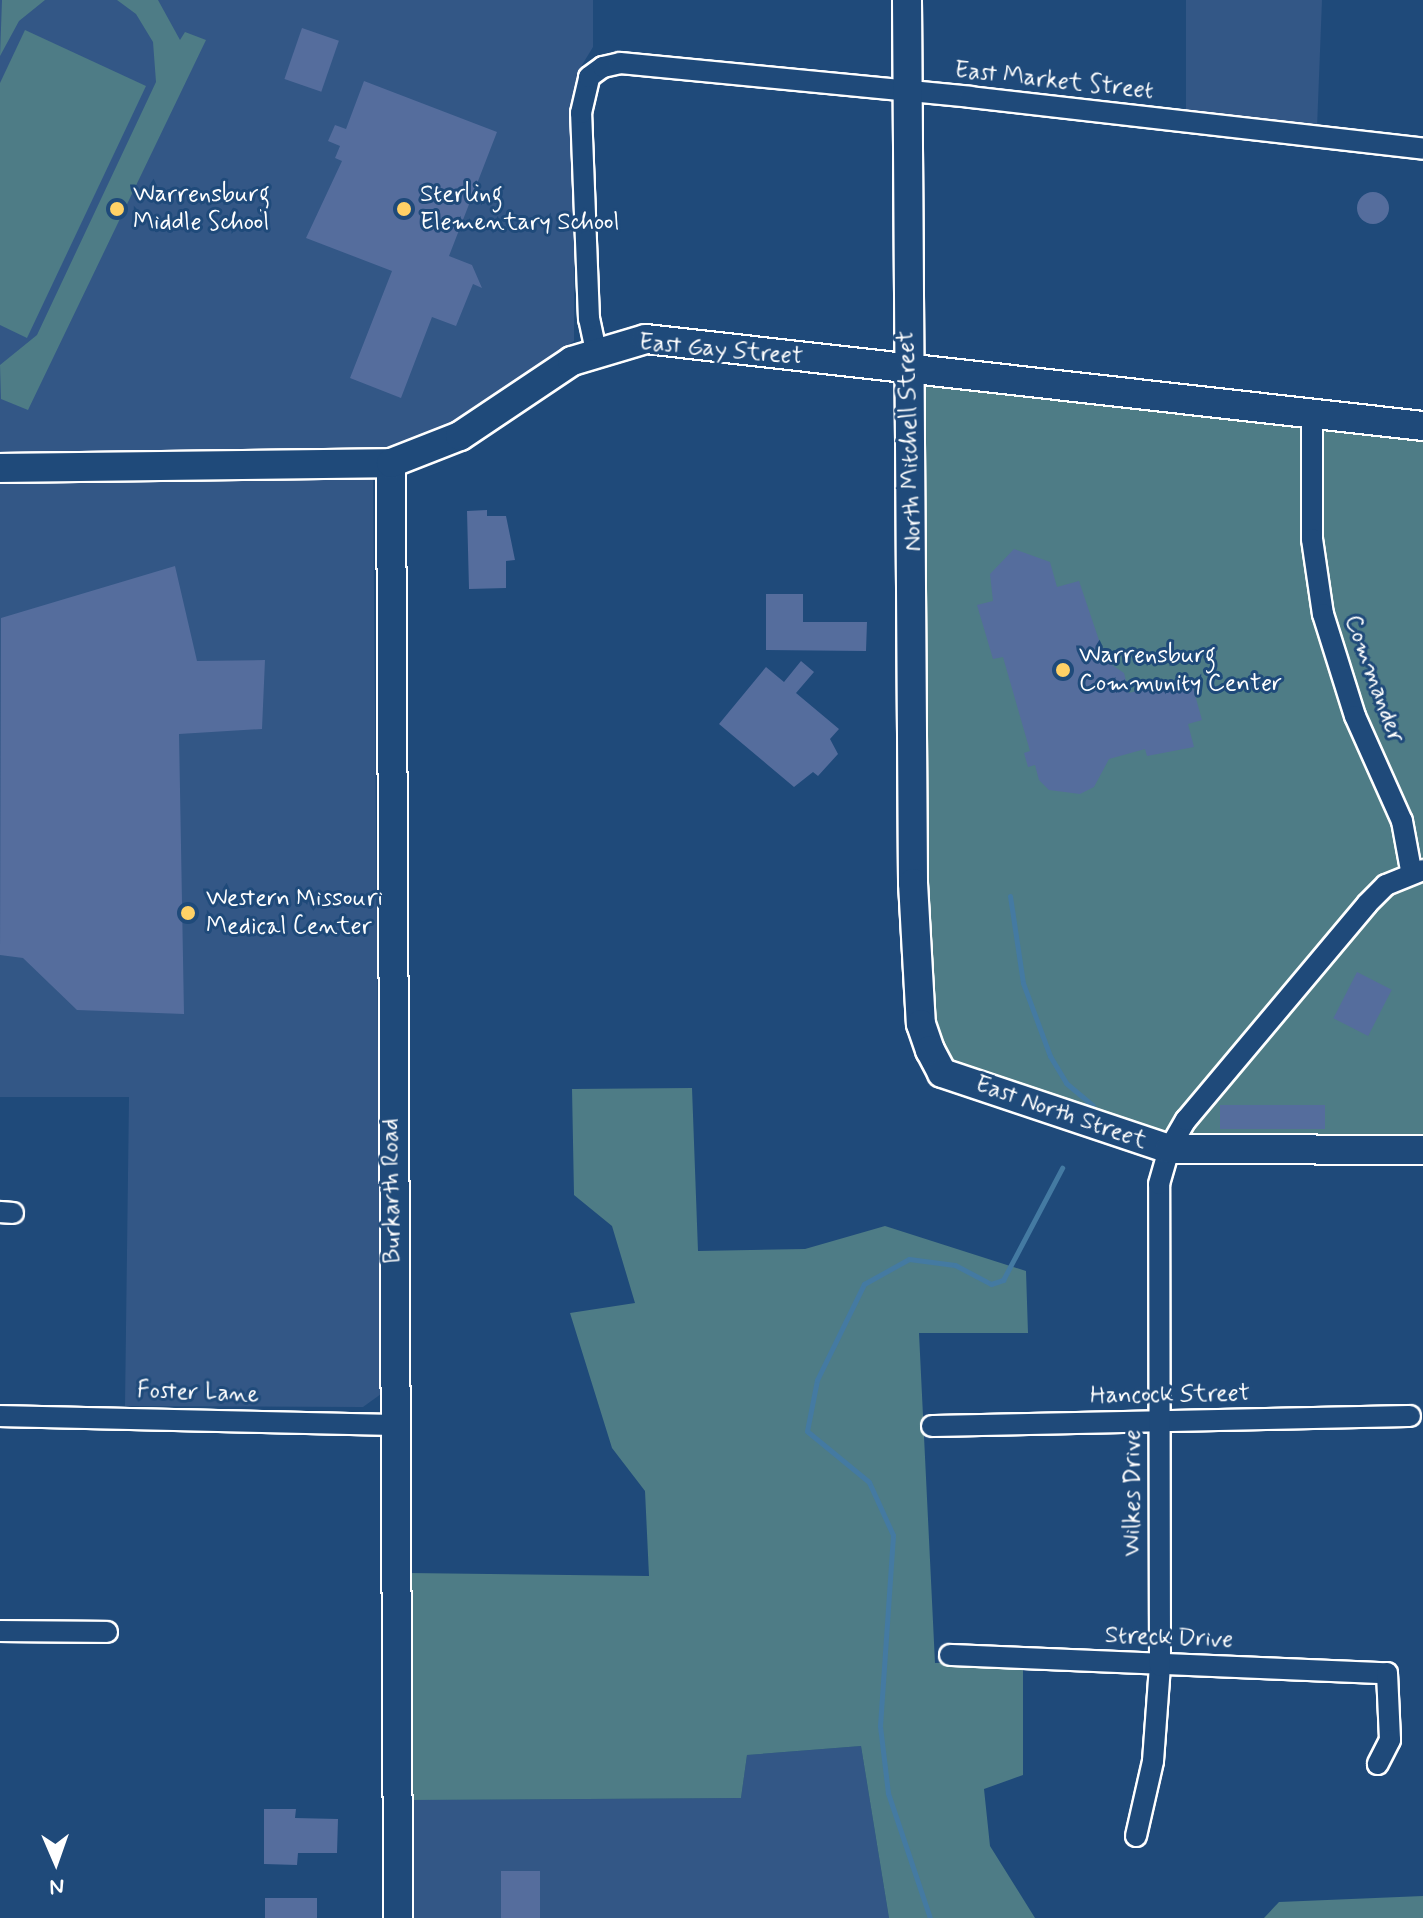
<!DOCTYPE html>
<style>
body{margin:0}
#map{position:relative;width:1423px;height:1918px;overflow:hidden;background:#1f4a7a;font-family:Mynerve,sans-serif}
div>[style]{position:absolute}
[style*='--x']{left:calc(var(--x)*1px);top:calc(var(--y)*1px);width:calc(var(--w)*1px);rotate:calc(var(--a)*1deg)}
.built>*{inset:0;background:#335786}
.green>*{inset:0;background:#4e7c86}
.stream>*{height:5px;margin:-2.5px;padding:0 2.5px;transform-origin:2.5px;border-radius:2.5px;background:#447aa2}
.building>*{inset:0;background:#556d9d;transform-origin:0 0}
.round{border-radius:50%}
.roads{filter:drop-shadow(2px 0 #fff) drop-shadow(-2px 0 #fff) drop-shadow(0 2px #fff) drop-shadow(0 -2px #fff)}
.street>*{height:20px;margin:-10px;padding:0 10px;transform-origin:10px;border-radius:10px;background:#1f4a7a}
.secondary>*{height:28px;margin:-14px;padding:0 14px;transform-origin:14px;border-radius:14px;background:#1f4a7a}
.dots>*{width:22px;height:22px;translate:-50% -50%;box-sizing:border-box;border:4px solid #1f4a7a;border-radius:50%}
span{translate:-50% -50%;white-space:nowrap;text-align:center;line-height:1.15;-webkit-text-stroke:6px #1f4a7a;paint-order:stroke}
.street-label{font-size:24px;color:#fff}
.poi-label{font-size:24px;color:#fff}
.left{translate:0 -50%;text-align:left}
.north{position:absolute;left:16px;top:1822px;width:80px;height:80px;-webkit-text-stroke:6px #1f4a7a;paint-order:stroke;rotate:178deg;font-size:22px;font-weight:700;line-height:32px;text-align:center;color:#fff}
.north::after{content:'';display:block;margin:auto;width:28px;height:36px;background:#fff;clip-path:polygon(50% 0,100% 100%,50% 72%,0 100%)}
</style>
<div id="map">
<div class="built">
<i style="clip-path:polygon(0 0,593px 0,593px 47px,579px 70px,575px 97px,574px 341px,470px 415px,432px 438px,400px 447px,0 452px)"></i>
<i style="clip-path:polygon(1186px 0,1322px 0,1317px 128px,1186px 114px)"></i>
<i style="clip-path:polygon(373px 477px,381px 1394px,363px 1407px,125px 1406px,129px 1097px,0 1097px,0 482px)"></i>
<i style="clip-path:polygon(861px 1746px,889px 1918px,410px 1918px,409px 1800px,741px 1798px,747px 1755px)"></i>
</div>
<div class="green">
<i style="clip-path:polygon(2px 0,45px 0,19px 21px,0 56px)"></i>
<i style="clip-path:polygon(117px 0,158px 0,180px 40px,185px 32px,206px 40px,28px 410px,1px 399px,0 365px,37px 335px,156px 82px,153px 42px,136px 14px)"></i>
<i style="clip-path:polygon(25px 30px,146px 86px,27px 338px,0 325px,0 83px)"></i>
<i style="clip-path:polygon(907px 368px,1423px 433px,1423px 1142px,1169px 1149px,977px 1085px,930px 1050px)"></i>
<i style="clip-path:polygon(692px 1088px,698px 1251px,805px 1249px,885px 1226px,1026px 1271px,1028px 1333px,919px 1333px,935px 1663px,1023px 1660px,1023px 1775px,984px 1789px,990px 1846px,1035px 1918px,889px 1918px,861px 1746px,747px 1755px,741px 1798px,409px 1800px,408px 1573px,649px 1576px,645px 1491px,612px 1448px,570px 1313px,635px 1303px,612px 1226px,574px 1195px,572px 1089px)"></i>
<i style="clip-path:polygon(1423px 1896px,1423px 1918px,1264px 1918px,1279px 1902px)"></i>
</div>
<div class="stream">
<i style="--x:1010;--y:896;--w:88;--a:81.5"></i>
<i style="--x:1023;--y:983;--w:78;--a:69.7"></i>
<i style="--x:1050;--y:1056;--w:31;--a:59"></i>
<i style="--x:1066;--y:1083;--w:35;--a:40"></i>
<i style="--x:930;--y:1918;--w:132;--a:-108.6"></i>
<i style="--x:888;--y:1793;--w:67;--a:-96.8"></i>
<i style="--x:880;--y:1726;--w:191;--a:-86.1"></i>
<i style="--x:893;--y:1535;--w:58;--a:-114.4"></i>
<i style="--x:869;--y:1482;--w:80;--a:-140.6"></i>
<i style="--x:807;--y:1431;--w:52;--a:-78.9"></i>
<i style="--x:817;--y:1380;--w:107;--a:-63.9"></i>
<i style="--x:864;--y:1284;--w:51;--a:-29.1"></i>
<i style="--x:909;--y:1259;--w:46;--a:7.4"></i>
<i style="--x:955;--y:1265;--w:41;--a:27.8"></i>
<i style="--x:991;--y:1284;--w:13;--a:-18"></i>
<i style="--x:1003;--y:1280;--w:127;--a:-62.2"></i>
</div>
<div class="building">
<i style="left:302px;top:28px;width:39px;height:54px;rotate:19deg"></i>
<i style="clip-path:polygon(364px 81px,497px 132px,449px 256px,472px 265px,482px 288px,473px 284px,456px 326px,432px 317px,401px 398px,350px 378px,392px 271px,306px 238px,342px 161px,335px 158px,340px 146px,328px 141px,335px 125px,346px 129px)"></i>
<i class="round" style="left:1357px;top:192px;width:32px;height:32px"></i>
<i style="clip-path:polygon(487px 510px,487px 516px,506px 516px,515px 560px,506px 561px,506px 588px,469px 589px,467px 511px)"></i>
<i style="clip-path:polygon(1014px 549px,1050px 562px,1057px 587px,1079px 581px,1106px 661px,1124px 673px,1129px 693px,1190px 677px,1202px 720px,1188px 724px,1194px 747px,1147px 756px,1145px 749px,1109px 759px,1094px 787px,1080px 794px,1049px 790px,1039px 780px,1035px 765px,1028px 767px,1024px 753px,1030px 751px,1003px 657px,993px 659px,977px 605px,993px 601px,990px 574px)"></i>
<i style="clip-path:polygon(175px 566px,197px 661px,265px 660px,262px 729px,179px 734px,184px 1014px,77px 1010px,23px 958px,0 955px,1px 618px)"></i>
<i style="clip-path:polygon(766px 594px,803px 594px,803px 622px,867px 622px,866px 651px,766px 650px)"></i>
<i style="clip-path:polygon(801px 661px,814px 672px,796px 693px,839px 729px,830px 739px,838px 754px,818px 776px,813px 772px,794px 787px,719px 724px,766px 667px,784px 682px)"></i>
<i style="left:1357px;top:972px;width:39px;height:52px;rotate:27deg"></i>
<i style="left:1325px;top:1105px;width:24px;height:105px;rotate:90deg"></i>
<i style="clip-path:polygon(264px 1809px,296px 1809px,295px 1818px,338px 1819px,337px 1853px,298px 1853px,297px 1865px,264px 1864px)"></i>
<i style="left:501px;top:1871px;width:39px;height:47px"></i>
<i style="left:265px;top:1898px;width:52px;height:20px"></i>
</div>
<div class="roads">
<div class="street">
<i style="--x:596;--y:351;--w:33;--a:-102"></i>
<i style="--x:589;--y:319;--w:206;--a:-92.2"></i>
<i style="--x:581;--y:113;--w:37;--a:-77"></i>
<i style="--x:589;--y:77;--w:17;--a:-36"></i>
<i style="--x:603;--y:67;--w:17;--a:-13"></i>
<i style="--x:620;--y:63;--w:352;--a:5.5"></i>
<i style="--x:970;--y:97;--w:456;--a:6.5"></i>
<i style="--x:1312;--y:415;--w:124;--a:90"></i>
<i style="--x:1312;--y:539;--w:76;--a:81.7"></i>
<i style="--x:1323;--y:614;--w:107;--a:72.6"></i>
<i style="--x:1355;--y:716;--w:115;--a:65.9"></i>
<i style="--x:1402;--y:821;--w:50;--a:79.6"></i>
<i style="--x:0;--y:1212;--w:13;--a:4"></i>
<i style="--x:0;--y:1416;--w:395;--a:1.3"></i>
<i style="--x:932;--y:1426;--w:478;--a:-1.2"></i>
<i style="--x:0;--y:1631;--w:107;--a:0.5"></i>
<i style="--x:950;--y:1655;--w:437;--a:2.4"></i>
<i style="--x:1387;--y:1673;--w:67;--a:87.4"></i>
<i style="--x:1390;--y:1740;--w:27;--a:117"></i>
<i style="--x:1136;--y:1836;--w:77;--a:-77.2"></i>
<i style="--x:1153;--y:1761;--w:95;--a:-85.8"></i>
<i style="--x:1160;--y:1666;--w:482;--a:-90.1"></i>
<i style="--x:1159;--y:1184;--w:36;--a:-74"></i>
<i style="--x:1169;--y:1149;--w:34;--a:-60"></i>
<i style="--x:1186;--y:1120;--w:282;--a:-50"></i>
<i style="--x:1367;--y:904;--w:27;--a:-45"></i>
<i style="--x:1386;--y:885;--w:40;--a:-22"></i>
</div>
<div class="secondary">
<i style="--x:907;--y:0;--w:883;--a:89.61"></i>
<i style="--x:913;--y:883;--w:141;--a:86.8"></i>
<i style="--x:921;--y:1024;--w:28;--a:71"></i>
<i style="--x:930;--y:1050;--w:26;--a:62"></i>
<i style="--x:942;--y:1073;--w:239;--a:18.5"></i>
<i style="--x:1169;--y:1149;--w:254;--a:0.2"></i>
<i style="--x:391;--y:463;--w:1455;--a:89.72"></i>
<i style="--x:0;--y:468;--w:391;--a:-0.7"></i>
<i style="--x:391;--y:463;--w:74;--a:-21.4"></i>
<i style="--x:460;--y:436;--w:135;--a:-33.8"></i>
<i style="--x:572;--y:361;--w:77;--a:-16.6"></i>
<i style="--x:646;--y:339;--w:782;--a:6.39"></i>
</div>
</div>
<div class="dots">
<i style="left:117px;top:209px;background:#ffd166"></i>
<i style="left:404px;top:209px;background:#ffd166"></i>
<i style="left:1063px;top:670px;background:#ffd166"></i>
<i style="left:188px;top:913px;background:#ffd166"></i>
</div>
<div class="street-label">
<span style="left:1054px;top:81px;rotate:6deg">East Market Street</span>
<span style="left:721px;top:350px;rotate:5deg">East Gay Street</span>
<span style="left:910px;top:441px;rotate:-92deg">North Mitchell Street</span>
<span style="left:1374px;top:679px;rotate:70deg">Commander</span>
<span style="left:1061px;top:1113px;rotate:19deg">East North Street</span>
<span style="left:392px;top:1191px;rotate:-91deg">Burkarth Road</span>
<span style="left:198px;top:1393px;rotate:2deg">Foster Lane</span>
<span style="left:1170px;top:1395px;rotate:-1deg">Hancock Street</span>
<span style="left:1133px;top:1493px;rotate:-90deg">Wilkes Drive</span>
<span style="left:1169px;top:1638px;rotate:2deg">Streck Drive</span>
</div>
<div class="poi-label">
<span class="left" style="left:133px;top:209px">Warrensburg<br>Middle School</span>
<span class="left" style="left:420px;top:209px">Sterling<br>Elementary School</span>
<span class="left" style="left:1079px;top:670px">Warrensburg<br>Community Center</span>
<span class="left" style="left:206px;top:913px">Western Missouri<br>Medical Center</span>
</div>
<div class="north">N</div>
</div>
